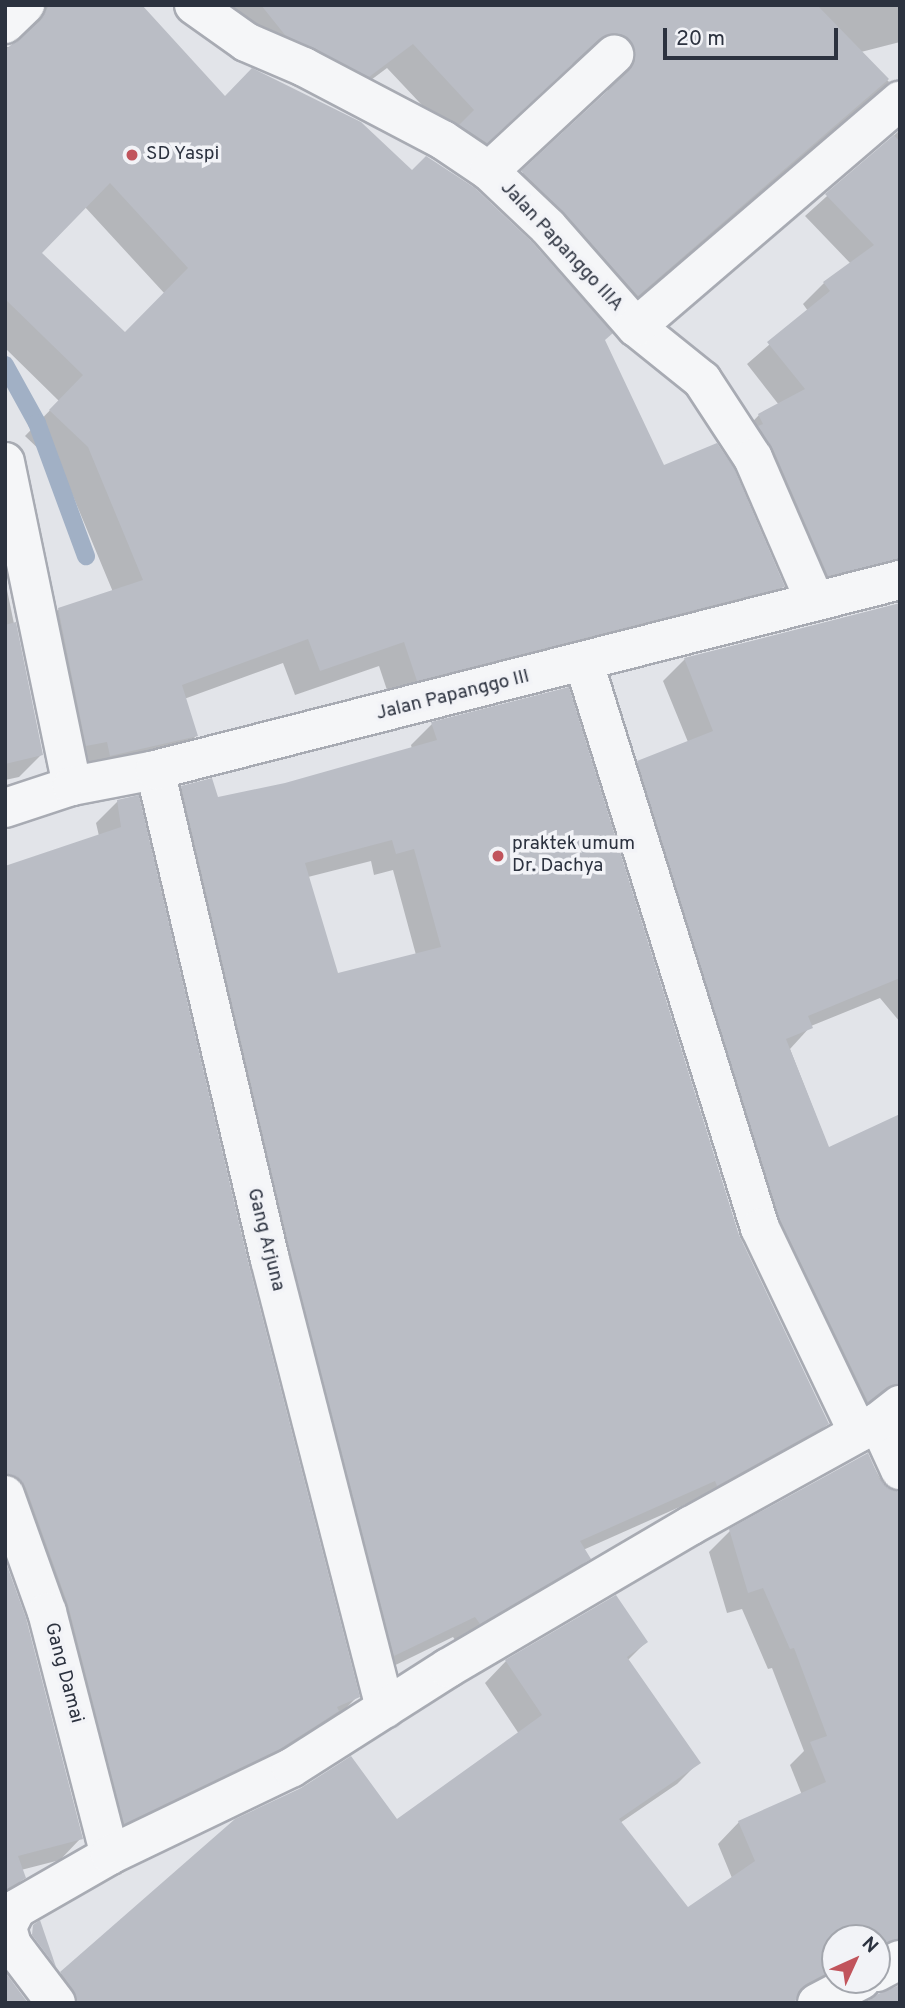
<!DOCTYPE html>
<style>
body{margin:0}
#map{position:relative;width:905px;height:2008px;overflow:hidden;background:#e2e4e9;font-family:Overpass,sans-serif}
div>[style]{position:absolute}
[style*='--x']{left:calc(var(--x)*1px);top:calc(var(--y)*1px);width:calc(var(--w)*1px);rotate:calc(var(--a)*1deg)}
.shadow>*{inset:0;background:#0003}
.stream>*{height:18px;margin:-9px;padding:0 9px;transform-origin:9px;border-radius:9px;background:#a1b0c5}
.building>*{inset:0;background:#babdc5}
.roads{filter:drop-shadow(2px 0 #a8abb3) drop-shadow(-2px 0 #a8abb3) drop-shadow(0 2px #a8abb3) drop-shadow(0 -2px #a8abb3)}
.street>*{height:38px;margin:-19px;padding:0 19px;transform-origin:19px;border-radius:19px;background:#f5f6f8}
.dots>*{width:19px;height:19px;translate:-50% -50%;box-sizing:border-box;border:4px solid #f2f3f7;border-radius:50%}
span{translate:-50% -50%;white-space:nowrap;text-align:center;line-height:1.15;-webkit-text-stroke:7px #f2f3f7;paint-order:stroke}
.poi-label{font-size:19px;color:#2c323f}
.left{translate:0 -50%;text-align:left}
.street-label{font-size:19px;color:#2c323f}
.frame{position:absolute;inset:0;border:7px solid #2c323f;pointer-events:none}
.north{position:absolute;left:821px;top:1924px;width:70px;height:70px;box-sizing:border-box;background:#f2f3f7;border:2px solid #a3a6ad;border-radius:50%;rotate:45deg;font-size:19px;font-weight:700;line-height:28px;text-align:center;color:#2c323f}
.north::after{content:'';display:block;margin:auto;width:24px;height:32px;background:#c1545c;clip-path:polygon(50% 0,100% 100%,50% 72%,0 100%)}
.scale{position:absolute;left:663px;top:28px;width:175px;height:32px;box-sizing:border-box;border:4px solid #2c323f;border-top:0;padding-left:9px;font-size:21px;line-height:24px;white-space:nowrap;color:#2c323f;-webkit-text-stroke:5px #f2f3f7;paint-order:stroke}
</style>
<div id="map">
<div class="shadow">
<i style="clip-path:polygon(evenodd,5px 5px,139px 5px,225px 98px,412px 173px,603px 340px,663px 468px,783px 586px,758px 611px,392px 705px,379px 666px,295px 695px,283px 663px,184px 699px,196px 736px,172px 761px,85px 780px,33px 635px,58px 610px,113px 592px,63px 472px,25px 436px,59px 401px,5px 348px,5px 47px,11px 47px,21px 39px,22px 26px,5px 5px,85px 207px,165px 294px,125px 334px,40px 253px,85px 207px)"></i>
<i style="clip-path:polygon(224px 5px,900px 5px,900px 42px,861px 52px,889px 82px,864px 106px,612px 320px,497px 197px,607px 94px,611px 76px,583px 58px,572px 64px,461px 167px,451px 136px,387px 68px,343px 101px)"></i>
<i style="clip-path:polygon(900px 130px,900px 596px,807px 596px,738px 437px,759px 415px,779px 405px,747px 364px,808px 311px,803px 304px,824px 283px,851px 264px,805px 216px)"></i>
<i style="clip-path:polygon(5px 580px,41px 755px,19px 777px,5px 780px)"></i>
<i style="clip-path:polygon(900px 604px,900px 1022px,880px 998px,811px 1026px,790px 1049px,829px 1149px,900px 1116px,900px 1421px,846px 1422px,617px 784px,638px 762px,688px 742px,663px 681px,685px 659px)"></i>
<i style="clip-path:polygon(evenodd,432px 724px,737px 1235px,827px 1424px,806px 1445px,695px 1506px,693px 1501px,583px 1550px,589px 1558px,568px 1580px,458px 1644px,453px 1637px,373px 1676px,161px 809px,182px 787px,217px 799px,285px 785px,412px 749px,411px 745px,432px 724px,371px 861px,374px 875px,393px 870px,416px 955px,336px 975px,308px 877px,371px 861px)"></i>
<i style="clip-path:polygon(118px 801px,247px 1266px,358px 1696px,336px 1718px,257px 1770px,103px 1844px,5px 1511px,5px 867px,99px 836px,96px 823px)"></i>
<i style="clip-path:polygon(867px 1455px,886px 1489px,900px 1493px,900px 1977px,877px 1959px,877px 1938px,835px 1938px,835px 1978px,794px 1999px,794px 2003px,45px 2003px,40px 1995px,61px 1974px,397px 1821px,519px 1734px,485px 1683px,506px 1661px,615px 1597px,646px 1642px,627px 1661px,698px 1763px,677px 1784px,620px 1823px,687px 1910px,732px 1878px,718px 1844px,739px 1822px,802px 1795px,790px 1765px,804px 1751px,772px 1668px,768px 1669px,742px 1609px,727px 1613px,709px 1552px,730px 1531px)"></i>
<i style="clip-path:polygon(5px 1566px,81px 1838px,60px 1860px,21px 1870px,24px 1878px,5px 1896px)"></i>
</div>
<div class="stream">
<i style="--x:5;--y:365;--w:66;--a:61.1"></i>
<i style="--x:37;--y:423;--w:142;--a:69.8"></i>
</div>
<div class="building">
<i style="clip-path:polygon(evenodd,49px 5px,142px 5px,225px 96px,252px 68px,361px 122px,412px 170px,426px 156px,475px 188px,532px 242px,613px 333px,605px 340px,664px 465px,717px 443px,734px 468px,785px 587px,417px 681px,404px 642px,320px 671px,308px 639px,182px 685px,198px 736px,110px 756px,107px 742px,86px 746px,58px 608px,143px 580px,88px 447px,49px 410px,83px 375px,5px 299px,5px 50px,40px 21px,49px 5px,110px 183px,188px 268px,125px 332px,42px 253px,110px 183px)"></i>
<i style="clip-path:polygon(261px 5px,817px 5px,889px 79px,638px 296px,564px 213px,521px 171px,629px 71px,635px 61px,635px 51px,630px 40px,621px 34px,610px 34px,599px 39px,487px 143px,459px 125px,474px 110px,413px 44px,369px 77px,285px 35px)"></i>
<i style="clip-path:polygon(894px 135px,900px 142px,900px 559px,828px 576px,773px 449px,758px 426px,763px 424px,758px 414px,805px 389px,767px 342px,830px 291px,823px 282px,874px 245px,825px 194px)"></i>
<i style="clip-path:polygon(900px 603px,900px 978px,808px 1016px,813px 1028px,786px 1039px,829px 1147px,900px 1114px,900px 1384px,887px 1387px,868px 1402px,780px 1220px,637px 761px,713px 731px,684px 658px)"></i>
<i style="clip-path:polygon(16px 622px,43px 755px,5px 764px,5px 625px)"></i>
<i style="clip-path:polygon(evenodd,569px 687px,739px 1235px,829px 1424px,717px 1486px,715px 1481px,580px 1541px,591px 1559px,480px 1624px,475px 1617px,394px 1656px,291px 1255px,181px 786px,212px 778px,218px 797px,285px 783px,437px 740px,431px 722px,569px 687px,392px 840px,396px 854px,414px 849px,441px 947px,338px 973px,305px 863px,392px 840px)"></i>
<i style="clip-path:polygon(139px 795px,249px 1265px,360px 1697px,337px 1707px,339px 1711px,280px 1749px,124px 1824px,68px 1605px,26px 1488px,19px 1478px,5px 1474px,5px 866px,121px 827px,117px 800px)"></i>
<i style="clip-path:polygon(868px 1453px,880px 1480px,888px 1488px,900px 1492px,900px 1938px,877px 1947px,877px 1938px,835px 1938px,835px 1969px,806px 1984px,798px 1992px,795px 2003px,77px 2003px,73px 1990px,60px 1972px,235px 1819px,301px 1788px,351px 1756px,397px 1819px,542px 1715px,505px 1660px,616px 1595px,648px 1642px,627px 1657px,701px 1763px,619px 1819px,688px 1907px,755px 1861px,738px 1821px,826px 1782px,810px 1742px,827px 1736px,794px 1648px,790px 1649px,763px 1588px,748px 1593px,729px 1529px)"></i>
<i style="clip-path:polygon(5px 1560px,26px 1618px,83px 1839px,18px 1856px,26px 1878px,5px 1890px)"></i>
<i style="clip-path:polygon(40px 1920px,56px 1967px,32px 1935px,33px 1925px)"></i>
<i style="clip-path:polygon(5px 1972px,28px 2003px,5px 2003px)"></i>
<i style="clip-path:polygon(900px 1985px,900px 2003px,865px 2003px,878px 1994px)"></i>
</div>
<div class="roads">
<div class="street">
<i style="--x:194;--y:5;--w:64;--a:35.4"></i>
<i style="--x:246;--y:42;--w:63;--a:23.3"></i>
<i style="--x:304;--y:67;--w:157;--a:27.7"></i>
<i style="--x:443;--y:140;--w:55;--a:34"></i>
<i style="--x:489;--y:171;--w:81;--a:43.5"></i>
<i style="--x:548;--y:227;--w:133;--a:48.7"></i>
<i style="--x:636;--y:327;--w:85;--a:38.8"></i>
<i style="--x:702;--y:380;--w:93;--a:56.8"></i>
<i style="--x:753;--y:458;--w:156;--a:66.6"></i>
<i style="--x:5;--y:24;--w:28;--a:-44"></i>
<i style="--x:489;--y:171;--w:171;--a:-42.9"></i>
<i style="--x:636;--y:327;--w:348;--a:-40.6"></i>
<i style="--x:5;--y:462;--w:331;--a:78.3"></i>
<i style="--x:584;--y:663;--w:592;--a:72.7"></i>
<i style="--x:760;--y:1228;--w:227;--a:64.4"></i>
<i style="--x:155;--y:770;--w:503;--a:76.79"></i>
<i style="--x:270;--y:1260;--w:463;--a:75.6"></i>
<i style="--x:5;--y:808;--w:71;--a:-18.2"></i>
<i style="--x:72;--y:786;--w:85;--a:-10.9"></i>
<i style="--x:155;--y:770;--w:769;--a:-14.31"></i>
<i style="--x:878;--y:1422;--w:53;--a:65.4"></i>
<i style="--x:5;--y:1495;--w:124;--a:70.3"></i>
<i style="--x:47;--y:1612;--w:251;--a:75.5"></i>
<i style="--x:877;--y:1972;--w:26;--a:-28"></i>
<i style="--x:56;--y:2003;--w:73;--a:-127.2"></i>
<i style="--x:12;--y:1945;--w:19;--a:-106"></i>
<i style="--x:7;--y:1927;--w:20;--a:-63"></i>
<i style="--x:16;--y:1909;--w:108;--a:-29.9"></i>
<i style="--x:110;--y:1855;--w:201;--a:-25.7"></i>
<i style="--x:291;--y:1768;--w:186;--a:-32.5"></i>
<i style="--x:448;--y:1668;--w:281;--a:-30.4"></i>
<i style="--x:690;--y:1526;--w:215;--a:-29"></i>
<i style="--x:878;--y:1422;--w:28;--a:-38"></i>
<i style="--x:817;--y:2003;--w:50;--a:-27.6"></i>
</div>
</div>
<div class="dots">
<i style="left:132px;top:155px;background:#c1545c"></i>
<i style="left:498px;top:856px;background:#c1545c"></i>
</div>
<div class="poi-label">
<span class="left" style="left:146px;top:155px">SD Yaspi</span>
<span class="left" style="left:512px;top:856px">praktek umum<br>Dr. Dachya</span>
</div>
<div class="street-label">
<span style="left:561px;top:247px;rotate:47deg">Jalan Papanggo IIIA</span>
<span style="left:453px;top:696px;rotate:-14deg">Jalan Papanggo III</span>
<span style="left:265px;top:1240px;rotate:76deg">Gang Arjuna</span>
<span style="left:63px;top:1673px;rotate:75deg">Gang Damai</span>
</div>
<div class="frame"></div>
<div class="north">N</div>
<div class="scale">20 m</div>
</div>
